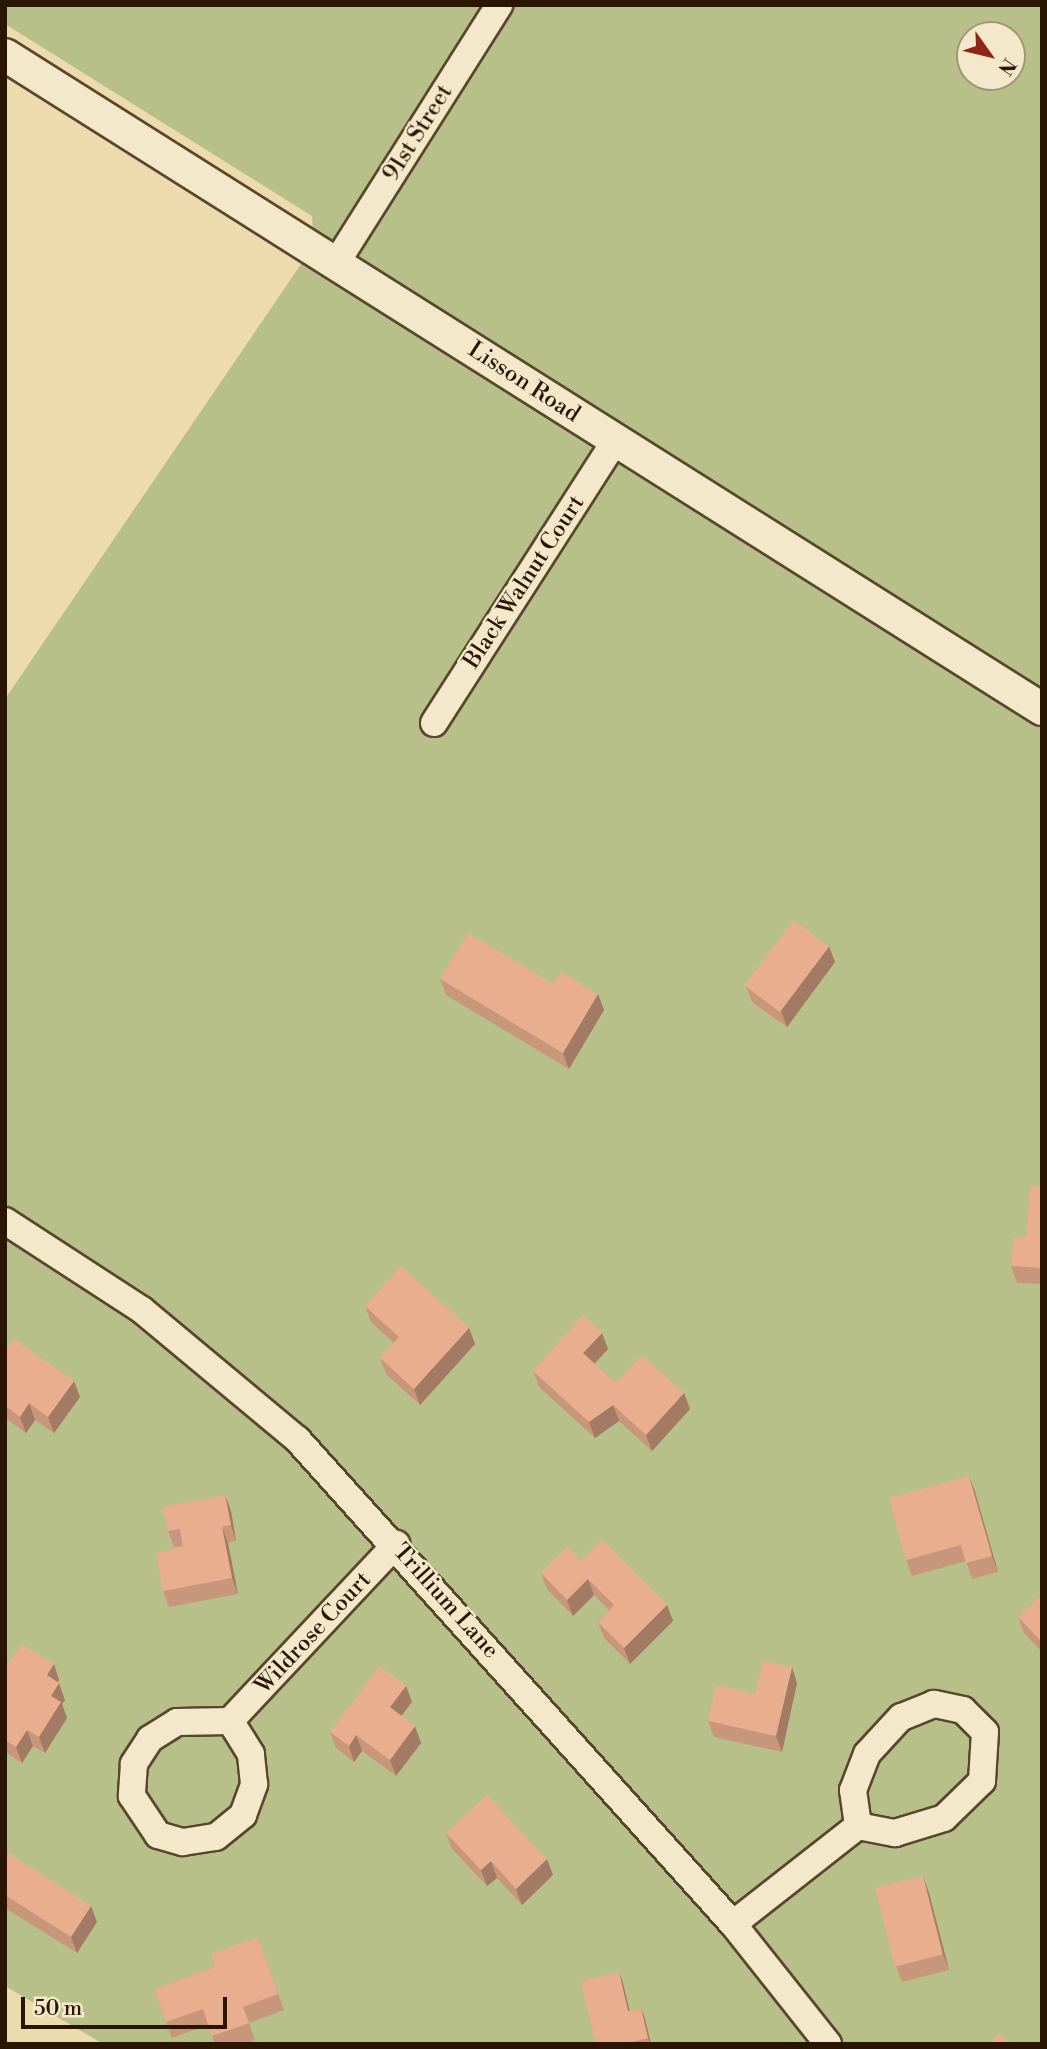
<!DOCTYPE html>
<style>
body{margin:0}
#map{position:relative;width:1047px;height:2049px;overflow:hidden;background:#eedbad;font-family:"Libre Bodoni",serif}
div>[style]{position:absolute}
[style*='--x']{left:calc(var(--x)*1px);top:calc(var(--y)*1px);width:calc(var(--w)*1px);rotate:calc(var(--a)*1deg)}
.green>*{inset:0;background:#b8c08a}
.roads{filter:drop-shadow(2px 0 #5a462d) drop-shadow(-2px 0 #5a462d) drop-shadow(0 2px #5a462d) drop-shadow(0 -2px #5a462d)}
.minor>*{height:26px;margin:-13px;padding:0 13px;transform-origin:13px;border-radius:13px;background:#f4e8ca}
.tertiary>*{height:32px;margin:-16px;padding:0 16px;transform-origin:16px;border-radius:16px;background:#f4e8ca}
.wall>*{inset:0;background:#c8967a}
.shaded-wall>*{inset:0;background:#a37a63}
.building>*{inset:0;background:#e9ae8e;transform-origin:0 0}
span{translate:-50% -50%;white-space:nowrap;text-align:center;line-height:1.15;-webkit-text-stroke:5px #f4e8ca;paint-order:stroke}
.street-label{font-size:23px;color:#291502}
.frame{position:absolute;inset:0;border:7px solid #291502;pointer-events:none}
.north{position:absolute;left:956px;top:21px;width:70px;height:70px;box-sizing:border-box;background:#f4e8ca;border:2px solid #a3947a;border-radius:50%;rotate:124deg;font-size:19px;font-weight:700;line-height:28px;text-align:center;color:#291502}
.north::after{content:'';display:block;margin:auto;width:24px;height:32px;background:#8f2418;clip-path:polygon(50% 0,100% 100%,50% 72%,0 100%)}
.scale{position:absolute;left:21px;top:1997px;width:206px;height:32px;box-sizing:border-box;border:4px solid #291502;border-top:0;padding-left:9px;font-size:21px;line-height:24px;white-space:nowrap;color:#291502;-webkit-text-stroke:5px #f4e8ca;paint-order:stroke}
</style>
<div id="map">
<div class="green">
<i style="clip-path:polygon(evenodd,5px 5px,1042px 5px,1042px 2044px,103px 2044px,5px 1986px,5px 699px,314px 245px,312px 216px,5px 24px,5px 5px,970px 35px,1012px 35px,1012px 77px,970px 77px,970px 35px)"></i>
</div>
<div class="roads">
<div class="minor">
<i style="--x:338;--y:260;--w:302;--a:-57.7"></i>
<i style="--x:434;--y:723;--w:335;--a:-57.3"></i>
<i style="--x:5;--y:1221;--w:163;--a:33"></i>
<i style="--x:142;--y:1310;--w:202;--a:39.8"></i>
<i style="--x:297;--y:1439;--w:652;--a:48.05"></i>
<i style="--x:733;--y:1924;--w:153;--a:51.6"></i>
<i style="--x:230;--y:1721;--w:53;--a:178.9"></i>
<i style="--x:177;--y:1722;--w:32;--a:148"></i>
<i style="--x:150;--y:1739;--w:30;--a:123"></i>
<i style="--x:134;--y:1764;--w:32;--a:94"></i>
<i style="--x:132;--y:1796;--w:47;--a:56.3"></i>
<i style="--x:158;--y:1835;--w:26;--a:16"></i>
<i style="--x:183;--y:1842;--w:33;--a:-9"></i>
<i style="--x:216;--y:1837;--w:35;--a:-39"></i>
<i style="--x:243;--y:1815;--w:33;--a:-70"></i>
<i style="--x:254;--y:1784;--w:30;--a:-96"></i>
<i style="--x:251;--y:1754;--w:39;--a:-122"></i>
<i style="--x:230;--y:1721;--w:243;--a:-46.8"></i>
<i style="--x:733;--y:1924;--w:159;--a:-38.1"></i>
<i style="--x:858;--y:1826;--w:38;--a:11"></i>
<i style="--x:895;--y:1833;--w:51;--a:-17"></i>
<i style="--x:944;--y:1818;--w:53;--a:-44.2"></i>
<i style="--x:982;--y:1781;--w:49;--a:-86.5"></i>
<i style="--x:985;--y:1732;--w:31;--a:-135"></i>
<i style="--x:963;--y:1710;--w:30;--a:-168"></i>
<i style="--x:934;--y:1704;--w:35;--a:158"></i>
<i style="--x:901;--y:1717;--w:50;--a:132.6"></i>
<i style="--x:867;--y:1754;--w:39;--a:111"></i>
<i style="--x:853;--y:1790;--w:36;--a:82"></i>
</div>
<div class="tertiary">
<i style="--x:5;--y:55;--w:1226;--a:32.24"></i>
</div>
</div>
<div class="wall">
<i style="clip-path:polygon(835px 962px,787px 1027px,752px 1002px,746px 986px)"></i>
<i style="clip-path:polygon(440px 979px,553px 984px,598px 994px,604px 1010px,569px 1069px,446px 995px)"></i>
<i style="clip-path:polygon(1042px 1187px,1042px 1284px,1017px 1283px,1011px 1266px,1026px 1238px)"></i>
<i style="clip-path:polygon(365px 1306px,469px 1328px,475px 1344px,420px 1405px,386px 1374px,380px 1358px,394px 1343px,371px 1322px)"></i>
<i style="clip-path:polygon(608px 1349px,595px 1364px,616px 1383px,684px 1393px,690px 1409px,652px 1451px,619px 1421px,595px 1438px,539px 1387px,533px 1371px)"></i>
<i style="clip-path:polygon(5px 1351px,80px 1397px,54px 1433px,35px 1420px,26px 1433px,5px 1418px)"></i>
<i style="clip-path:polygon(969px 1476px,975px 1492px,998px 1572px,972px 1579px,966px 1561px,912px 1576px,906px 1560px)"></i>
<i style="clip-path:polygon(225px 1495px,231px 1511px,236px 1541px,228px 1543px,238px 1594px,169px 1607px,163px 1591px,183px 1547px,183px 1546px,174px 1547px,168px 1531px)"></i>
<i style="clip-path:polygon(581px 1561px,667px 1605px,673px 1621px,630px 1664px,604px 1638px,598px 1622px,609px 1610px,594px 1595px,573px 1616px,547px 1589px,541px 1573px)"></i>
<i style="clip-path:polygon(1042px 1594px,1042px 1652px,1024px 1633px,1018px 1617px)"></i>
<i style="clip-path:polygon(54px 1664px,59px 1680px,58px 1683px,65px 1700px,62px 1704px,67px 1718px,45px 1753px,33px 1746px,22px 1763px,5px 1752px,5px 1668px)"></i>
<i style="clip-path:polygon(797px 1683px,782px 1752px,714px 1737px,708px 1721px,755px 1694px)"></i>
<i style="clip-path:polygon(406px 1686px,412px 1702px,401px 1716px,421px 1743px,396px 1776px,362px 1751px,354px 1762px,336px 1748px,330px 1732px)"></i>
<i style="clip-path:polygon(446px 1833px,553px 1875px,522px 1905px,497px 1878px,487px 1886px,452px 1849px)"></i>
<i style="clip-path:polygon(5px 1851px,97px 1922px,77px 1953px,5px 1908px)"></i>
<i style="clip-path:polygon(923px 1876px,929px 1893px,949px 1970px,902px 1982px,896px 1966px)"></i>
<i style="clip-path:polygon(258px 1937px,284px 2010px,249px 2023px,255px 2040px,243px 2044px,215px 2044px,208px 2025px,172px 2038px,154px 1989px,215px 1967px)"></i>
<i style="clip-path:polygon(619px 1972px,623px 1983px,630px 2011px,641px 2008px,645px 2019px,651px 2044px,596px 2044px)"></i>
</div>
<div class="shaded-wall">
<i style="clip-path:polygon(829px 946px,835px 962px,787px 1027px,781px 1011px)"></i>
<i style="clip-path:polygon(598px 994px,604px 1010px,569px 1069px,563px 1053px)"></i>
<i style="clip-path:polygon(469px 1328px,475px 1344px,420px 1405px,414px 1389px)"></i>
<i style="clip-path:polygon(602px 1333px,608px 1349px,589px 1369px,583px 1353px)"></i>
<i style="clip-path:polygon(74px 1381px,80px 1397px,54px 1433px,48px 1417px)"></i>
<i style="clip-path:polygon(684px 1393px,690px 1409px,652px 1451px,646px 1435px)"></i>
<i style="clip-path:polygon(29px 1403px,35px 1420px,26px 1433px,20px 1417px)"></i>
<i style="clip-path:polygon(613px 1405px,619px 1421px,595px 1438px,589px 1422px)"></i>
<i style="clip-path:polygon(969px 1476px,975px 1492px,998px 1572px,992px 1556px)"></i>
<i style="clip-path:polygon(225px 1495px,231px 1511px,236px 1541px,231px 1525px)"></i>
<i style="clip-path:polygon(222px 1527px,228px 1543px,238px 1594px,232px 1578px)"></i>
<i style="clip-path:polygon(588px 1579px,594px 1595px,573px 1616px,567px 1600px)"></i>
<i style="clip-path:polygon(667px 1605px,673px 1621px,630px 1664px,624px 1648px)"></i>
<i style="clip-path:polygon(54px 1664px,59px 1680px,53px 1692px,47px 1675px)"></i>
<i style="clip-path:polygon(792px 1667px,797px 1683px,782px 1752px,776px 1736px)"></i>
<i style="clip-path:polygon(59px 1683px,65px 1700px,62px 1704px,67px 1718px,45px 1753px,39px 1737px,51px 1696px)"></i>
<i style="clip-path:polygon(406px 1686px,412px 1702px,396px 1723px,390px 1707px)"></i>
<i style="clip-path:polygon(415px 1726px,421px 1743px,396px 1776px,390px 1760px)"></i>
<i style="clip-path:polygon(27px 1730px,33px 1746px,22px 1763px,16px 1747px)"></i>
<i style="clip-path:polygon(356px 1735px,362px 1751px,354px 1762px,349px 1746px)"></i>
<i style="clip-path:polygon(547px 1859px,553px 1875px,522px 1905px,516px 1889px)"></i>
<i style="clip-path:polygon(491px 1861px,497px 1878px,487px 1886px,481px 1870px)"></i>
<i style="clip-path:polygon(923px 1876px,929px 1893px,949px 1970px,943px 1954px)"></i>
<i style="clip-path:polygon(91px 1906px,97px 1922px,77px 1953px,71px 1937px)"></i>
<i style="clip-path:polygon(619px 1972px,623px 1983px,632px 2022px,628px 2011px)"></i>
<i style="clip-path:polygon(641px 2008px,645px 2019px,651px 2044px,648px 2038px)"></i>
</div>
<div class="building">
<i style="left:794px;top:920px;width:44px;height:82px;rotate:37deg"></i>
<i style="clip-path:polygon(468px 933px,553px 984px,561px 972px,598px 994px,563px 1053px,440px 979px)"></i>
<i style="clip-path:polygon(1030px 1186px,1042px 1187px,1042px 1268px,1011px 1266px,1013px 1237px,1026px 1238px)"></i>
<i style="clip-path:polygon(401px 1266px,469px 1328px,414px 1389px,380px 1358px,399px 1337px,365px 1306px)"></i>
<i style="clip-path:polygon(583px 1315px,602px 1333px,583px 1353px,616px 1383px,642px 1355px,684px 1393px,646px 1435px,613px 1405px,589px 1422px,533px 1371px)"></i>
<i style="clip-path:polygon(14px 1339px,74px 1381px,48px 1417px,29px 1403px,20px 1417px,5px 1406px,5px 1351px)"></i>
<i style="clip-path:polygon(969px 1476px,992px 1556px,966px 1563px,961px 1545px,906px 1560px,889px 1498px)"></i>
<i style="clip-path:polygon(225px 1495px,231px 1525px,222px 1527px,232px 1578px,163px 1591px,156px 1553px,183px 1547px,180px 1529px,168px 1531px,163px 1507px)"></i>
<i style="clip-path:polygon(602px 1540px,667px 1605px,624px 1648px,598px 1622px,614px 1605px,588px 1579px,567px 1600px,541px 1573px,567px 1547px,581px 1561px)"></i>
<i style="clip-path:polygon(1042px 1594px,1042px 1642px,1018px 1617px)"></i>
<i style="clip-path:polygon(21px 1644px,54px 1664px,47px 1675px,59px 1683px,51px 1696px,61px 1702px,39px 1737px,27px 1730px,16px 1747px,5px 1740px,5px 1668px)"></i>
<i style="clip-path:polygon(763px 1661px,792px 1667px,776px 1736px,708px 1721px,716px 1685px,755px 1694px)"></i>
<i style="clip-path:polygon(380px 1666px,406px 1686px,390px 1707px,415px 1726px,390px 1760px,356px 1735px,349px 1746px,330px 1732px)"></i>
<i style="clip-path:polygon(487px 1795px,547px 1859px,516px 1889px,491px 1861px,481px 1870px,446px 1833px)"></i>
<i style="clip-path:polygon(5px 1851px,91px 1906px,71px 1937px,5px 1895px)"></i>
<i style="left:923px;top:1876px;width:81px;height:49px;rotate:76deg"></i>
<i style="clip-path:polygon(258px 1937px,278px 1994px,243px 2007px,249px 2023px,212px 2036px,203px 2009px,166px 2022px,154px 1989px,215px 1967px,211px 1954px)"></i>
<i style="clip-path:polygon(619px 1972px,628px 2011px,641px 2008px,648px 2038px,624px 2044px,596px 2044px,581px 1981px)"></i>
<i style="clip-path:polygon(997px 2034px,1014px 2044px,991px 2044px)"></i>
</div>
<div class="street-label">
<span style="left:418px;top:133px;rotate:-58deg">91st Street</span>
<span style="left:524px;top:382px;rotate:33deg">Lisson Road</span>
<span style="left:524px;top:582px;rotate:-57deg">Black Walnut Court</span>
<span style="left:446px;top:1601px;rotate:48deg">Trillium Lane</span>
<span style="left:313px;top:1633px;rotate:-47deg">Wildrose Court</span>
</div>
<div class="frame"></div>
<div class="north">N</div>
<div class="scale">50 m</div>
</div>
